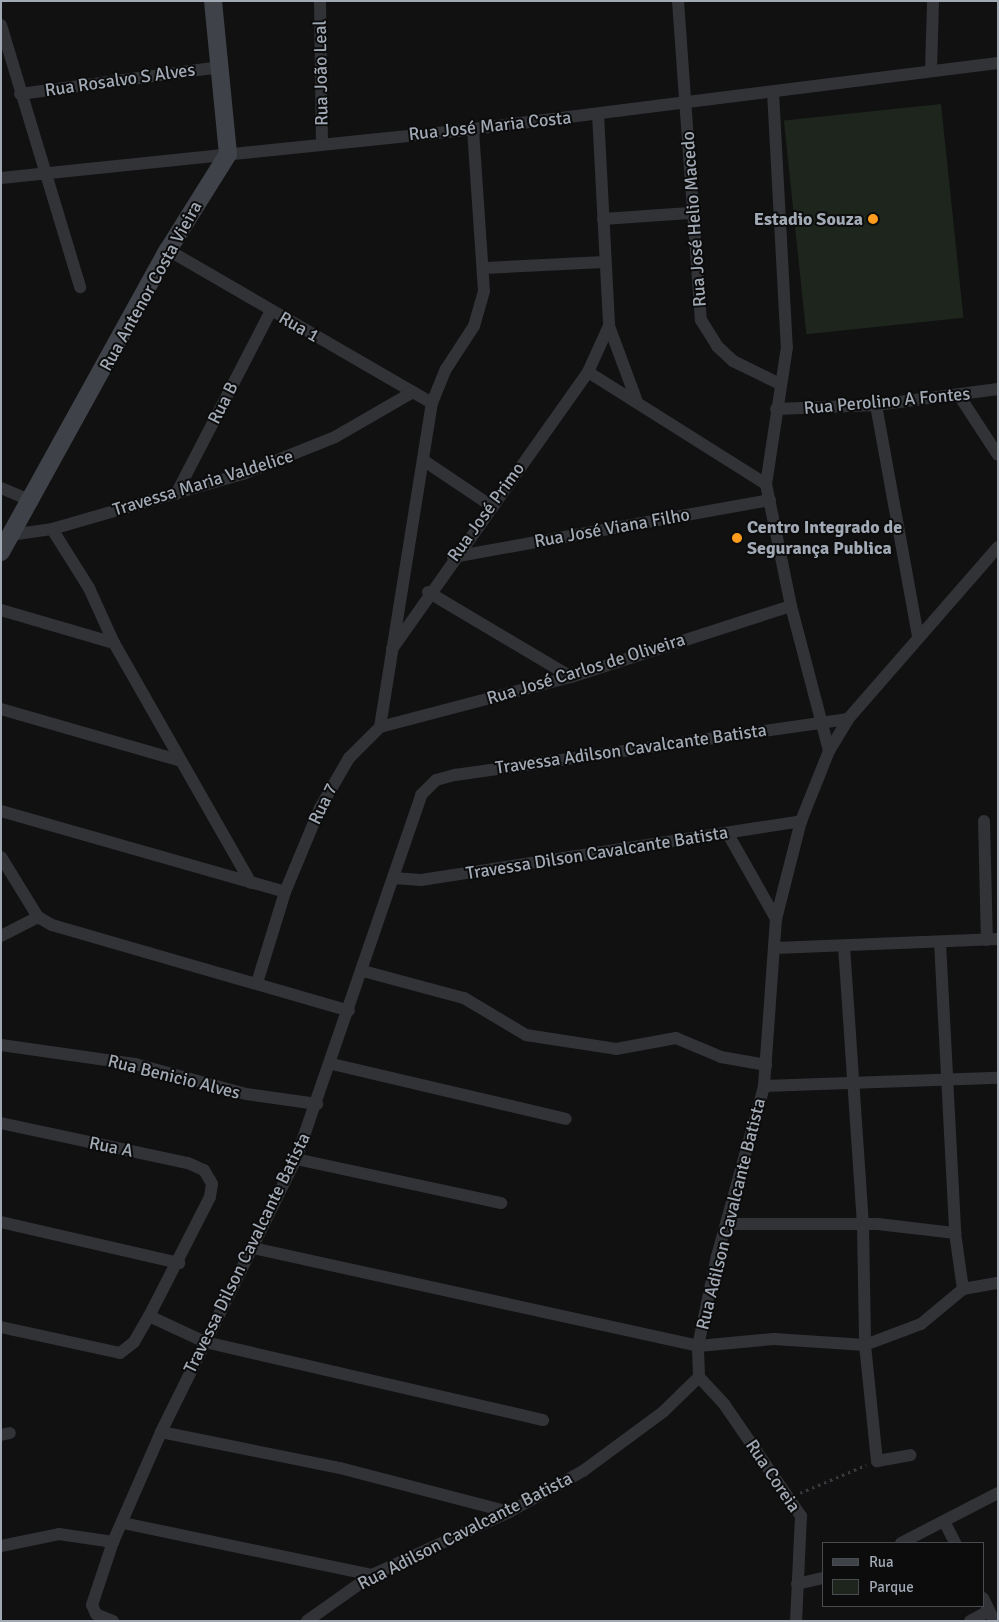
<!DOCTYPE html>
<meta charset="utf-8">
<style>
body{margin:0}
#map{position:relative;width:999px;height:1622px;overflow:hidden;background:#111112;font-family:Signika,sans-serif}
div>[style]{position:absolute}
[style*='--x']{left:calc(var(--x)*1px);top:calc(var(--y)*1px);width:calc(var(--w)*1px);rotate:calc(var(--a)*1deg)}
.green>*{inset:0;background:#1d251d;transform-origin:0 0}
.path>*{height:2.5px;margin-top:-1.25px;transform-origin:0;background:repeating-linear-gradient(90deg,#373a3e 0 2.5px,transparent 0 6.5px)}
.minor>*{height:12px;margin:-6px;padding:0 6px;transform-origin:6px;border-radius:6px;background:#313337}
.secondary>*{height:18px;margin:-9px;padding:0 9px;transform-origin:9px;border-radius:9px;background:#3f4248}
.dots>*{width:14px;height:14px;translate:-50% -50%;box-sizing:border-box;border:2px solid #0c0c0d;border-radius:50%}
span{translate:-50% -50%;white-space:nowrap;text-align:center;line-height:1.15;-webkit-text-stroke:4px #0c0c0d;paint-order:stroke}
.street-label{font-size:18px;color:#a1a9b4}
.poi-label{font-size:18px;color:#a1a9b4;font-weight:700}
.right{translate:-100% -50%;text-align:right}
.left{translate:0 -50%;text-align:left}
.frame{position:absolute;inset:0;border:2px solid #a1a9b4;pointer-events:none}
.legend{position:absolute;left:822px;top:1542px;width:162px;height:65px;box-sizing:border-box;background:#0c0c0d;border:1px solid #484b50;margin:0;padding:6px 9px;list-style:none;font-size:15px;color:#a1a9b4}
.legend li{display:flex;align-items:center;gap:10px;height:25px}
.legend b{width:25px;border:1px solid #484b50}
</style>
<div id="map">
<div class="green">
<i style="left:941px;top:104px;width:215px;height:158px;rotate:84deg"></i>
</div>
<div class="path">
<i style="--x:800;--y:1493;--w:72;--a:-23"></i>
</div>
<div class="minor">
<i style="--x:320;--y:1;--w:143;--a:89.2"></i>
<i style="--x:678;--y:1;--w:320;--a:85.9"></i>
<i style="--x:701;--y:320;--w:31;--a:58"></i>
<i style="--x:717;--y:346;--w:22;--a:43"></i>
<i style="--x:733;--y:361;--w:52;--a:26.1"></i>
<i style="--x:1;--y:25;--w:274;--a:73.2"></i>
<i style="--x:931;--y:70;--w:69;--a:-88.3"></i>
<i style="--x:773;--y:92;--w:255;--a:86.9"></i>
<i style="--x:787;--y:347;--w:139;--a:98.7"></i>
<i style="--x:766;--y:484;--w:125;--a:78.4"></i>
<i style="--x:791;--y:606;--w:150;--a:75.3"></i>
<i style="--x:20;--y:94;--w:202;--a:-7.7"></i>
<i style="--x:598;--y:114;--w:212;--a:87"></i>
<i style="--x:609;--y:326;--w:78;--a:69.7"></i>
<i style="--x:1;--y:178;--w:475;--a:-5.9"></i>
<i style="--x:473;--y:129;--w:529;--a:-7.17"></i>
<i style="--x:603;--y:219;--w:87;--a:-3.9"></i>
<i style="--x:168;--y:250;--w:305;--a:30.1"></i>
<i style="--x:485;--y:268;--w:119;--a:-2.9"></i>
<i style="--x:588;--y:372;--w:210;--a:32.2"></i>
<i style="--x:960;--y:397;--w:69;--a:56.8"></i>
<i style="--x:876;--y:405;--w:235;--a:79.7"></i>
<i style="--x:776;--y:409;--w:100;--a:-2.3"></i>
<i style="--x:876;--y:405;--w:123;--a:-7.5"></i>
<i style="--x:423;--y:460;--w:81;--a:33.9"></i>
<i style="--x:1;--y:488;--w:34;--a:23"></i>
<i style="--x:176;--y:494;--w:206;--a:-62.6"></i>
<i style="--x:52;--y:529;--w:70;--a:57.9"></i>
<i style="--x:89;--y:588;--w:60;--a:65.6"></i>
<i style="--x:10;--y:535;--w:42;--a:-8.1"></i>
<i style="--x:52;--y:529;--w:199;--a:-16.1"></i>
<i style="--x:243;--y:474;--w:99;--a:-21.9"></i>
<i style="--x:335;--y:437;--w:90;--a:-30"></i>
<i style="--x:453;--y:557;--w:322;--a:-10.2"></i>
<i style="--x:428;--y:592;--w:166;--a:30.7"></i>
<i style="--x:1;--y:610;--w:118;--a:16.3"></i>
<i style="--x:114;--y:643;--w:276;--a:60.3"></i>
<i style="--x:392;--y:649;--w:339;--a:-54.7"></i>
<i style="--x:588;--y:372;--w:51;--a:-65.5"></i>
<i style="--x:1;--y:709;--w:187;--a:16.1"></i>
<i style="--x:380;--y:727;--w:328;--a:-80.9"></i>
<i style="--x:432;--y:403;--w:37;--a:-68"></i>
<i style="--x:446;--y:369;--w:51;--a:-56.9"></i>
<i style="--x:474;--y:326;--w:36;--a:-74"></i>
<i style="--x:484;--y:291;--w:162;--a:-93.9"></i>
<i style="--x:1;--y:811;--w:295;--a:15.9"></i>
<i style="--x:984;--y:821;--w:119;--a:88.6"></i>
<i style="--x:728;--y:834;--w:98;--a:60.5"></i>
<i style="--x:1;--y:857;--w:70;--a:58.3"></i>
<i style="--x:38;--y:917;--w:16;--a:30"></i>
<i style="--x:52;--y:925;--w:309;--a:16.1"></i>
<i style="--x:393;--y:878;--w:28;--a:4"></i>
<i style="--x:421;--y:880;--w:385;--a:-8.8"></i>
<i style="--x:1;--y:936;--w:42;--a:-27.2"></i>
<i style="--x:940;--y:942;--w:291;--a:87"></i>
<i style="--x:955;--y:1233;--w:57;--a:81.9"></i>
<i style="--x:844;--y:946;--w:280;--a:86.1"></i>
<i style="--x:863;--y:1225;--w:120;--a:89"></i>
<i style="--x:865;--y:1345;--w:117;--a:84.1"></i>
<i style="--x:877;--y:1461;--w:34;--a:-10"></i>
<i style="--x:775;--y:948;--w:223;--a:-2.3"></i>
<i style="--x:363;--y:971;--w:105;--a:15"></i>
<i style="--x:464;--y:998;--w:72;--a:30.8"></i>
<i style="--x:526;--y:1035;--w:91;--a:8.8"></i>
<i style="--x:616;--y:1049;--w:61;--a:-10.4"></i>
<i style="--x:676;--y:1038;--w:49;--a:22.9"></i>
<i style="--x:721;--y:1057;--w:46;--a:10.1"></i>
<i style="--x:257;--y:983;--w:95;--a:-72.9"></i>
<i style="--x:285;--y:892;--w:91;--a:-67.4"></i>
<i style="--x:320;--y:808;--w:58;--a:-59.9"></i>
<i style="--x:349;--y:758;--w:44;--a:-45"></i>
<i style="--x:380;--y:727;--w:197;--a:-14.7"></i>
<i style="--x:571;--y:677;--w:231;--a:-17.9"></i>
<i style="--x:1;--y:1045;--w:135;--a:8.1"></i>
<i style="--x:135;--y:1064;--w:115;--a:15.1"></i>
<i style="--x:246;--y:1094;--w:72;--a:8"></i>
<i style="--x:332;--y:1064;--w:240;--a:13.2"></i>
<i style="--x:764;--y:1086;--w:234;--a:-2"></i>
<i style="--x:1;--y:1123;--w:191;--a:12.1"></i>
<i style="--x:188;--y:1163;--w:17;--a:24"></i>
<i style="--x:204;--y:1170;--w:16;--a:60"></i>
<i style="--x:212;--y:1184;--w:13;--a:99"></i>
<i style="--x:210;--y:1197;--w:134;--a:117.1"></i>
<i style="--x:296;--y:1159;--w:210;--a:12.1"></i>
<i style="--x:1;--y:1222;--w:183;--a:13"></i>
<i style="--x:726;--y:1224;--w:152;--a:0"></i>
<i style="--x:878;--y:1224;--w:78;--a:6.7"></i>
<i style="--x:253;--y:1248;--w:456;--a:12.4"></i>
<i style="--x:698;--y:1346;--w:76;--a:-5.3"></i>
<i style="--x:774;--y:1339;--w:91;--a:3.8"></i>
<i style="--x:865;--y:1345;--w:60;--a:-20.6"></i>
<i style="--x:921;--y:1324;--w:55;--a:-39.8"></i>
<i style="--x:963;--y:1289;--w:36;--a:-10"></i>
<i style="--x:1;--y:1327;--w:122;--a:12.3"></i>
<i style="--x:120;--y:1353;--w:18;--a:-38"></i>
<i style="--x:134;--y:1342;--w:30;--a:-60"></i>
<i style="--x:149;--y:1316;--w:62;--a:24.9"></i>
<i style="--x:205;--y:1342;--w:347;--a:13"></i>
<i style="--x:699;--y:1377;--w:37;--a:47"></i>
<i style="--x:724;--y:1404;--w:136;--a:55.5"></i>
<i style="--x:801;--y:1516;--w:105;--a:92.7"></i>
<i style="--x:161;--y:1432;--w:183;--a:11.4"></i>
<i style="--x:340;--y:1468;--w:175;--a:14.6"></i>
<i style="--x:1;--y:1435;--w:9;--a:-13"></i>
<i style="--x:944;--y:1521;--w:25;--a:63"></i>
<i style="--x:123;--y:1523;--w:254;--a:11.8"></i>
<i style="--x:901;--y:1543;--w:109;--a:-27.3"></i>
<i style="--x:1;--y:1546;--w:59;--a:-11.7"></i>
<i style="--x:59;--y:1534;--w:55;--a:8.4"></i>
<i style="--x:797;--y:1584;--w:27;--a:-13"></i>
<i style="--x:983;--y:1598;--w:25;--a:64"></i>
<i style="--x:113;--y:1621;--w:18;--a:-158"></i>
<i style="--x:96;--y:1614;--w:10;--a:-114"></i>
<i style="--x:92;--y:1605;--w:66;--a:-71.6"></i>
<i style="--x:113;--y:1542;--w:120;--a:-66.4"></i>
<i style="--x:161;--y:1432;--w:305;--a:-63.7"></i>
<i style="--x:296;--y:1159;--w:385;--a:-71"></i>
<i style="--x:421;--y:795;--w:21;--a:-45"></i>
<i style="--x:436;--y:780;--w:20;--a:-15"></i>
<i style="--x:455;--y:775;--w:397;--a:-8.1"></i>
<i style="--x:307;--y:1621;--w:80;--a:-35.3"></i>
<i style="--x:372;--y:1575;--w:151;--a:-24.7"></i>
<i style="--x:509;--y:1512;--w:85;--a:-29"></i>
<i style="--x:583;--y:1471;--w:99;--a:-36.4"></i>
<i style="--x:663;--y:1412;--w:50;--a:-44.2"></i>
<i style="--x:699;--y:1377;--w:31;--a:-92"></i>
<i style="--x:698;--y:1346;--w:92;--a:-78.1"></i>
<i style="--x:717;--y:1256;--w:176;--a:-74.5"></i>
<i style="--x:764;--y:1086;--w:167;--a:-85.9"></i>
<i style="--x:776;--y:919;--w:101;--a:-75.7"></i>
<i style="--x:801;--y:821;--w:75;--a:-68.2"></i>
<i style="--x:829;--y:751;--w:37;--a:-59"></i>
<i style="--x:848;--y:719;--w:228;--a:-48.9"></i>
<i style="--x:970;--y:1621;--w:21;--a:-28"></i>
</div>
<div class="secondary">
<i style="--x:1;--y:552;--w:345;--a:-61.1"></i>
<i style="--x:168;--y:250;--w:113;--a:-58"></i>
<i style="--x:228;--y:154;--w:154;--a:-95.6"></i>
</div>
<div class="dots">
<i style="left:873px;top:219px;background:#fe9d1d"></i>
<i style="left:737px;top:538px;background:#fe9d1d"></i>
</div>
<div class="street-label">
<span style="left:321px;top:73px;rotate:-91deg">Rua João Leal</span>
<span style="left:120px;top:80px;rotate:-8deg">Rua Rosalvo S Alves</span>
<span style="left:490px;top:126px;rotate:-6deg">Rua José Maria Costa</span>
<span style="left:694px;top:219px;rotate:-94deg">Rua José Helio Macedo</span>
<span style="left:151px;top:286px;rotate:-61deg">Rua Antenor Costa Vieira</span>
<span style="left:299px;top:327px;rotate:30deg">Rua 1</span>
<span style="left:887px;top:401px;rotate:-5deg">Rua Perolino A Fontes</span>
<span style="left:223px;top:403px;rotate:-63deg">Rua B</span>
<span style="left:203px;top:483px;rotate:-17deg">Travessa Maria Valdelice</span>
<span style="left:486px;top:512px;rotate:-54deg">Rua José Primo</span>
<span style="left:612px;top:528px;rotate:-10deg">Rua José Viana Filho</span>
<span style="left:586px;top:669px;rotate:-17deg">Rua José Carlos de Oliveira</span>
<span style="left:631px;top:749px;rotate:-8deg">Travessa Adilson Cavalcante Batista</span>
<span style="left:323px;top:804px;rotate:-64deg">Rua 7</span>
<span style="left:597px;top:853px;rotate:-9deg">Travessa Dilson Cavalcante Batista</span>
<span style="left:174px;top:1077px;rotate:14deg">Rua Benicio Alves</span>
<span style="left:111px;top:1147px;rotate:11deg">Rua A</span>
<span style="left:731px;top:1214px;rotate:-76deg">Rua Adilson Cavalcante Batista</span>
<span style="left:247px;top:1253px;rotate:-64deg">Travessa Dilson Cavalcante Batista</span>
<span style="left:773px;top:1476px;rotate:56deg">Rua Coreia</span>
<span style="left:465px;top:1531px;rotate:-27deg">Rua Adilson Cavalcante Batista</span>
</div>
<div class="poi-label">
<span class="right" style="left:863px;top:219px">Estadio Souza</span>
<span class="left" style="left:747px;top:538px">Centro Integrado de<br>Segurança Publica</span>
</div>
<div class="frame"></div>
<ul class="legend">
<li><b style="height:6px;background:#3f4248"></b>Rua</li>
<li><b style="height:14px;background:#1d251d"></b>Parque</li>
</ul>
</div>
